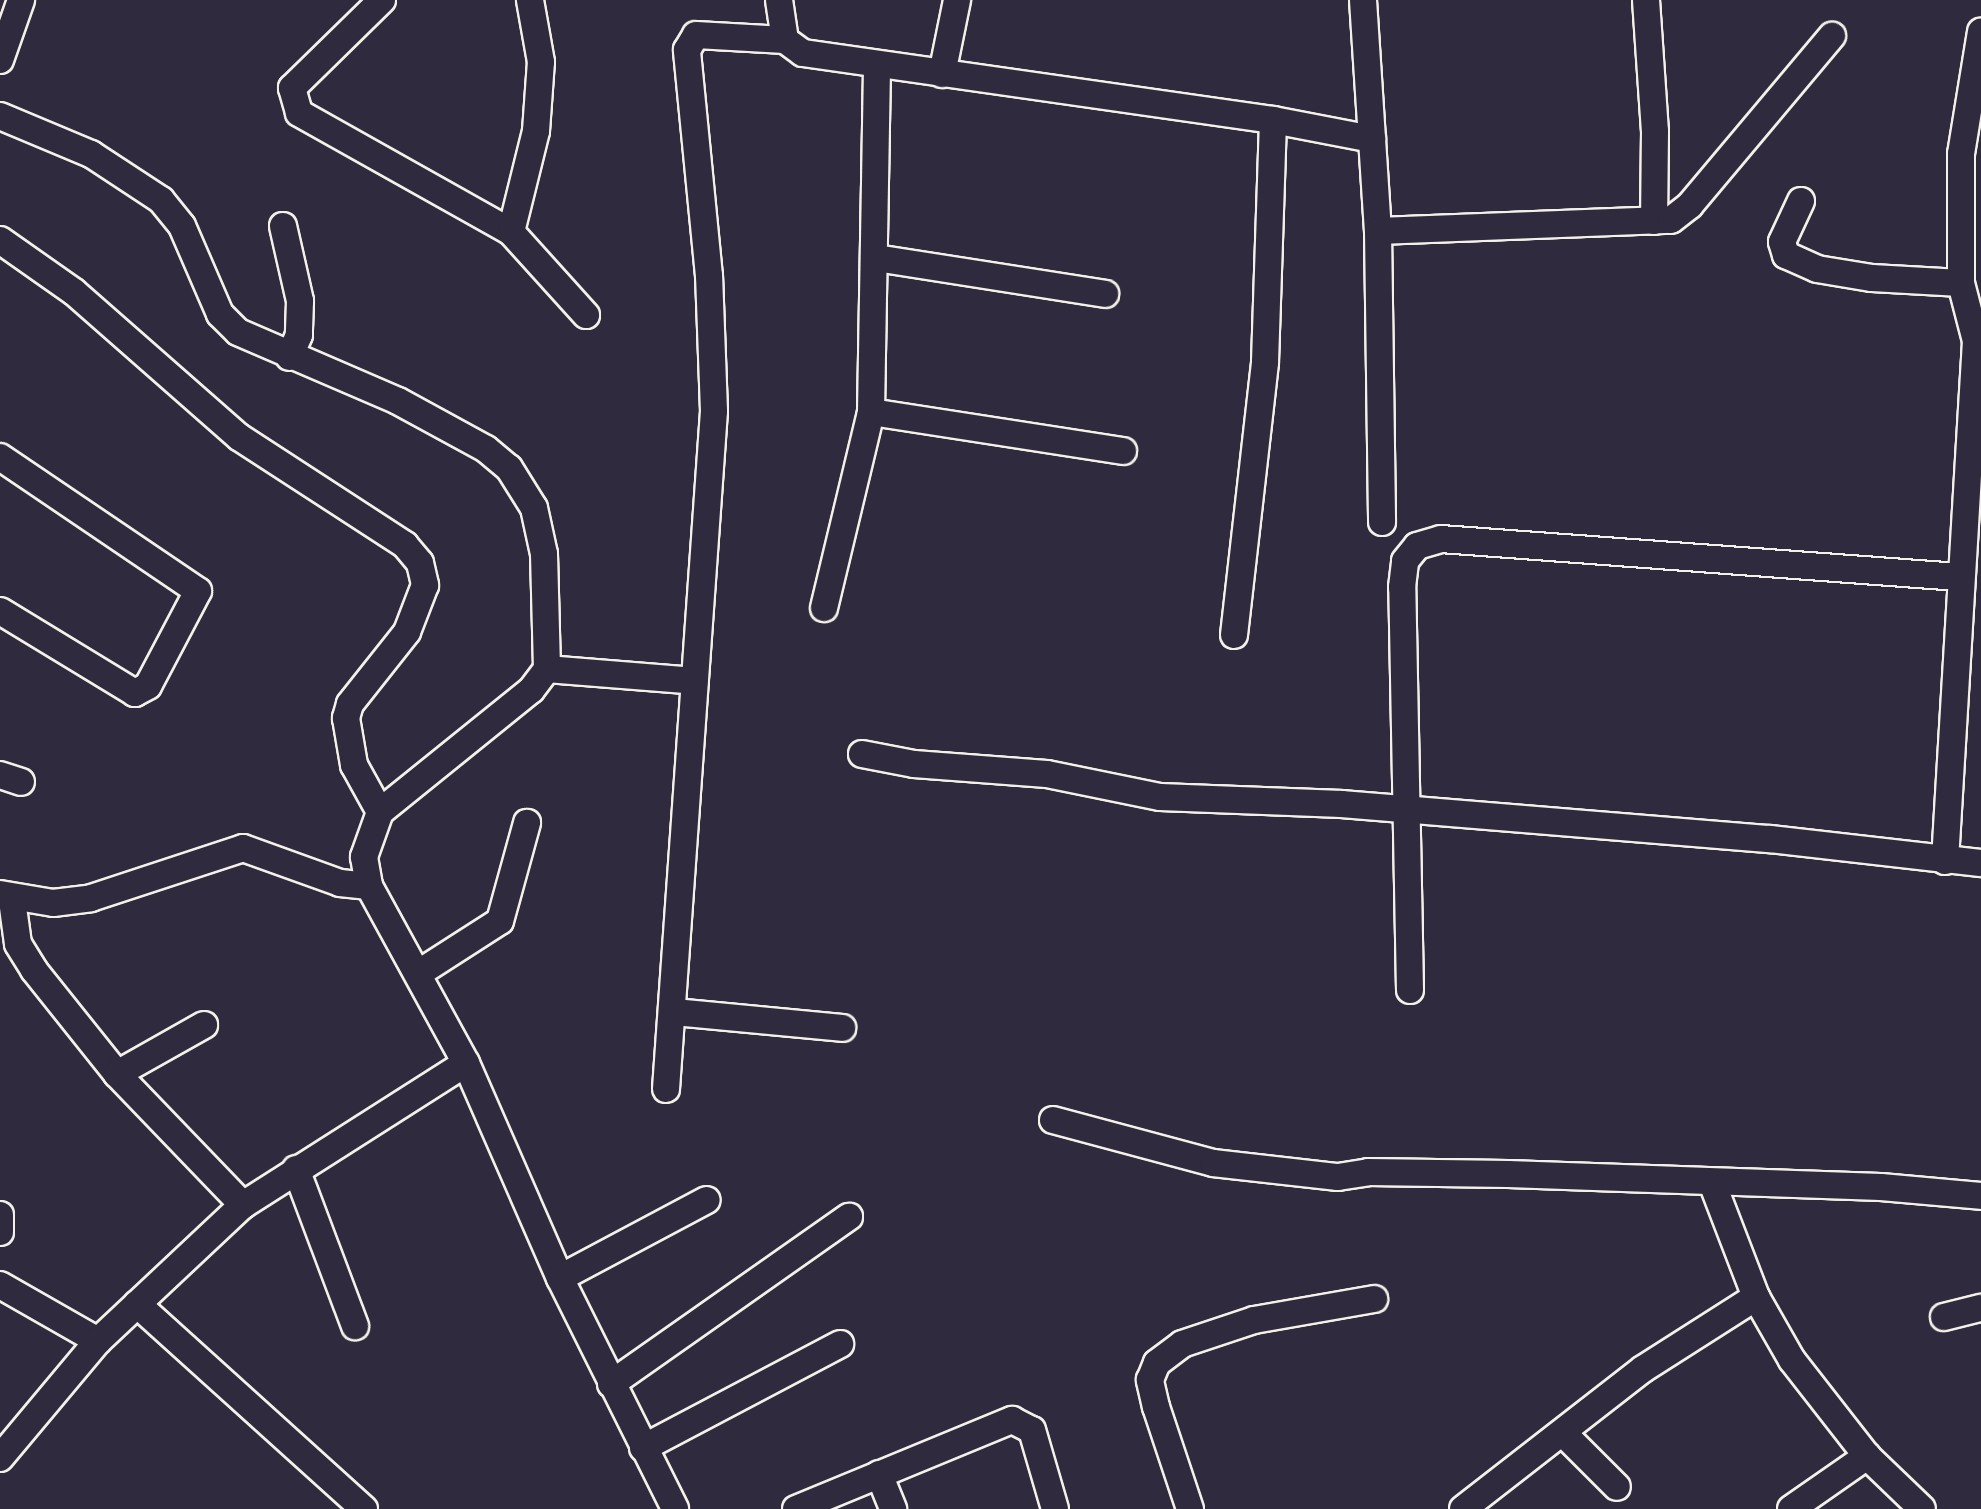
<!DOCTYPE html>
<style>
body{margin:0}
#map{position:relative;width:1981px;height:1509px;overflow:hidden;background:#2f2a3d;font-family:"Patrick Hand",sans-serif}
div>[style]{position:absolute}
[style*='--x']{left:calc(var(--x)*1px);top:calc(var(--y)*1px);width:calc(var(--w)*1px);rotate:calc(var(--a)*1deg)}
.roads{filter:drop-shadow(2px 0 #f4f1e8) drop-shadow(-2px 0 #f4f1e8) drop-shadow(0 2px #f4f1e8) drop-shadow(0 -2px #f4f1e8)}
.minor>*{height:26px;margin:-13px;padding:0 13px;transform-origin:13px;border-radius:13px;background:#2f2a3d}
span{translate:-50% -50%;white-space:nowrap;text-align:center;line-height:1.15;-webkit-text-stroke:6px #2f2a3d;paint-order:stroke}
</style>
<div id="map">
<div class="roads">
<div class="minor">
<i style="--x:382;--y:0;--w:126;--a:135.6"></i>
<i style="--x:292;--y:88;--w:26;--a:74"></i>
<i style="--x:299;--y:113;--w:243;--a:29.3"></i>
<i style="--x:511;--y:232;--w:112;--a:47.9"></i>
<i style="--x:779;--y:0;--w:40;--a:81.5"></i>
<i style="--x:785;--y:40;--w:22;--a:36"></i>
<i style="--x:803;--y:53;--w:475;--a:8.1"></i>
<i style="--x:1273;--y:120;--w:101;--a:10.9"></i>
<i style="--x:1363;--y:0;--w:231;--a:86.3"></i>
<i style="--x:1378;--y:231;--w:291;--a:89.2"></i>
<i style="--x:1646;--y:0;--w:131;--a:86.1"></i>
<i style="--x:1655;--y:131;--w:90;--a:90.6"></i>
<i style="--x:0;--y:60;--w:64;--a:-70.7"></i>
<i style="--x:942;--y:74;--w:76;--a:-78.5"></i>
<i style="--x:0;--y:116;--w:99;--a:22.7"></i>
<i style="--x:91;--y:154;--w:84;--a:33.3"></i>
<i style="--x:161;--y:200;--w:33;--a:51"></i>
<i style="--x:182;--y:226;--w:96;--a:66.6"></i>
<i style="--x:220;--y:314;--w:25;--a:45"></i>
<i style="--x:238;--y:332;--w:174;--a:23.3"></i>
<i style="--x:398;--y:401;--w:100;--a:28.6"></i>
<i style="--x:486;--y:449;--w:30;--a:40"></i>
<i style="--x:509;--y:468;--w:47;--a:58"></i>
<i style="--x:534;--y:508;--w:47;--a:77.7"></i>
<i style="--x:544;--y:554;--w:115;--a:88.5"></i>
<i style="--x:547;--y:669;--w:26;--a:127"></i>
<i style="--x:531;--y:690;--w:194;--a:141.1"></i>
<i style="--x:380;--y:812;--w:48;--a:109.6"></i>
<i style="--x:364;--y:857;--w:29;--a:80"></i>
<i style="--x:369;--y:886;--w:202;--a:61.3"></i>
<i style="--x:466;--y:1063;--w:235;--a:66.4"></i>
<i style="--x:560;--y:1278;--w:258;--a:63.5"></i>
<i style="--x:1801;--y:201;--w:45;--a:114.9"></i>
<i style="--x:1782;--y:242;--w:14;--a:73"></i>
<i style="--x:1786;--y:255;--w:34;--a:24"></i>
<i style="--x:1817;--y:269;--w:56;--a:9.3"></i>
<i style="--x:1872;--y:278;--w:89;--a:3.2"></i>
<i style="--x:283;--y:226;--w:77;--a:77.2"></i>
<i style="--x:300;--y:301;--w:34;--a:92"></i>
<i style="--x:299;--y:335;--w:24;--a:114"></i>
<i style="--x:1378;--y:231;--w:293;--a:-2.2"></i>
<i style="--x:1671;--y:220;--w:24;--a:-38"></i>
<i style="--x:1690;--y:205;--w:221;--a:-50"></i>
<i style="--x:511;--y:232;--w:104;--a:-76.1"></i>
<i style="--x:536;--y:131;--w:69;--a:-85.9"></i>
<i style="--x:541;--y:62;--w:63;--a:-100.1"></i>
<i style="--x:0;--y:240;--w:90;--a:35.1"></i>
<i style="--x:74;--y:292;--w:220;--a:41.3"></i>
<i style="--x:239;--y:437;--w:198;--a:33"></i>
<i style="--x:405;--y:545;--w:23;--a:50"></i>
<i style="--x:420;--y:563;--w:23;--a:77"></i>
<i style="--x:425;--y:585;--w:50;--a:111"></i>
<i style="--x:407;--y:632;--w:92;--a:128.4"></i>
<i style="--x:350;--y:704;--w:15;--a:106"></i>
<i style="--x:346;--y:718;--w:48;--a:80.3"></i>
<i style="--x:354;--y:765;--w:54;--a:61"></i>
<i style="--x:876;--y:258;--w:232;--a:8.9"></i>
<i style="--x:871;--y:412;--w:255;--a:8.8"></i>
<i style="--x:0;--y:457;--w:239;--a:34.1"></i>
<i style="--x:198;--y:591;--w:107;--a:117.8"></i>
<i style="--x:148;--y:686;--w:15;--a:152"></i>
<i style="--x:135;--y:693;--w:158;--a:-148.7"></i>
<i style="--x:824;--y:608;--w:202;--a:-76.5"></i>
<i style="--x:871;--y:412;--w:346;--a:-89"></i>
<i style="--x:1234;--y:635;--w:275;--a:-83.5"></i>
<i style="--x:1265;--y:362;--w:242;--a:-88.1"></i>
<i style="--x:547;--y:669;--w:148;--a:4.6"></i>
<i style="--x:862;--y:754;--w:53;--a:10.9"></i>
<i style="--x:914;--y:764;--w:133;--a:4.3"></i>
<i style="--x:1047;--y:774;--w:115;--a:11.5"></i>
<i style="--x:1160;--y:797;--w:182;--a:2.2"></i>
<i style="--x:1342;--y:804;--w:429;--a:4.7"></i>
<i style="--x:1770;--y:839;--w:212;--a:6.5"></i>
<i style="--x:0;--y:775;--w:22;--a:18"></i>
<i style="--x:1945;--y:861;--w:521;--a:-86.59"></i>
<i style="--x:1976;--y:341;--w:60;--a:-104.5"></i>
<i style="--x:1961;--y:283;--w:129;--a:-90"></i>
<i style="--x:1961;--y:154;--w:124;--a:-80.7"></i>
<i style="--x:0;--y:894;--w:54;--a:9.6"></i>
<i style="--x:53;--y:903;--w:38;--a:-7"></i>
<i style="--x:91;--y:898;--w:160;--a:-18.2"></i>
<i style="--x:243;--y:848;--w:103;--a:19.8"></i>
<i style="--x:340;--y:883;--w:29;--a:6"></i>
<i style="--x:12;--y:900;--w:44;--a:82.2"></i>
<i style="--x:18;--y:944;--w:31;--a:58"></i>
<i style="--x:34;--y:970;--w:133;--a:51.4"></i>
<i style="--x:117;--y:1074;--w:182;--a:46.1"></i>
<i style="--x:419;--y:973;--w:96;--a:-32.7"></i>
<i style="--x:500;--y:921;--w:102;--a:-74.6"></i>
<i style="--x:1410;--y:990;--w:403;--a:-91.1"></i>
<i style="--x:1402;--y:587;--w:26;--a:-83"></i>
<i style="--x:1405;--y:561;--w:19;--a:-51"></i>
<i style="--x:1417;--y:546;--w:25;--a:-16"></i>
<i style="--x:1441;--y:539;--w:519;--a:4.2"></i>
<i style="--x:674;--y:1012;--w:169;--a:5.4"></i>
<i style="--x:117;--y:1074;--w:100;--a:-29.4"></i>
<i style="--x:666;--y:1089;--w:680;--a:-85.95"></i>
<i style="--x:714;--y:411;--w:135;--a:-92.1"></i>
<i style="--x:709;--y:276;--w:227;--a:-95.6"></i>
<i style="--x:687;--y:50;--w:17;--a:-59"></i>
<i style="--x:696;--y:35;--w:89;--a:3.2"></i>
<i style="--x:1053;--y:1120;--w:166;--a:15"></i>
<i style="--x:1213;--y:1163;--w:126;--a:6.4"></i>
<i style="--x:1338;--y:1177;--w:30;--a:-9"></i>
<i style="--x:1368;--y:1172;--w:140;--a:0.8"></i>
<i style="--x:1508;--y:1174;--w:373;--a:2"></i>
<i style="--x:1881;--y:1187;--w:100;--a:5.1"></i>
<i style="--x:296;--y:1169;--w:168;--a:69.4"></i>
<i style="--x:1713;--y:1185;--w:120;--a:69"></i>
<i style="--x:1756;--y:1297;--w:73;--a:60.3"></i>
<i style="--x:1792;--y:1360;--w:122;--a:52"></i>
<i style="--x:1867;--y:1456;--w:76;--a:43.9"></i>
<i style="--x:0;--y:1215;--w:17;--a:90"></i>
<i style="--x:560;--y:1278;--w:166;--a:-28"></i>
<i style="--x:0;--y:1285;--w:113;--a:29.7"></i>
<i style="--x:137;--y:1304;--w:306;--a:42.1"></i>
<i style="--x:1944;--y:1317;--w:38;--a:-14"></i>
<i style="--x:611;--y:1384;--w:291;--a:-35.1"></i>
<i style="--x:1563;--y:1433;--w:76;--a:45"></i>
<i style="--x:643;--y:1448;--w:223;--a:-27.8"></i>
<i style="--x:0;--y:1458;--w:153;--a:-50.1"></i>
<i style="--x:98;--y:1341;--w:199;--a:-43.2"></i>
<i style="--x:243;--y:1205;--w:264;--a:-32.5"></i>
<i style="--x:879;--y:1474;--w:38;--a:68"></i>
<i style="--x:796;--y:1509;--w:234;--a:-22.4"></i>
<i style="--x:1012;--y:1420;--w:22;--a:27"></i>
<i style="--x:1032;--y:1430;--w:82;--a:73.8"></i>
<i style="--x:1190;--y:1509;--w:108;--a:-108.4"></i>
<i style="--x:1156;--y:1407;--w:28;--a:-103"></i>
<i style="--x:1150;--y:1380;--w:18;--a:-68"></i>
<i style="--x:1157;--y:1363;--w:31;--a:-37"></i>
<i style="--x:1182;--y:1344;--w:76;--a:-18.4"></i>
<i style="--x:1254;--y:1320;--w:122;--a:-9.9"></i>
<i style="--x:1463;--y:1509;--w:228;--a:-37.9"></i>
<i style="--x:1643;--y:1369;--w:134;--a:-32.5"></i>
<i style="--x:1791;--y:1509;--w:93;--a:-34.9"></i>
</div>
</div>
</div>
